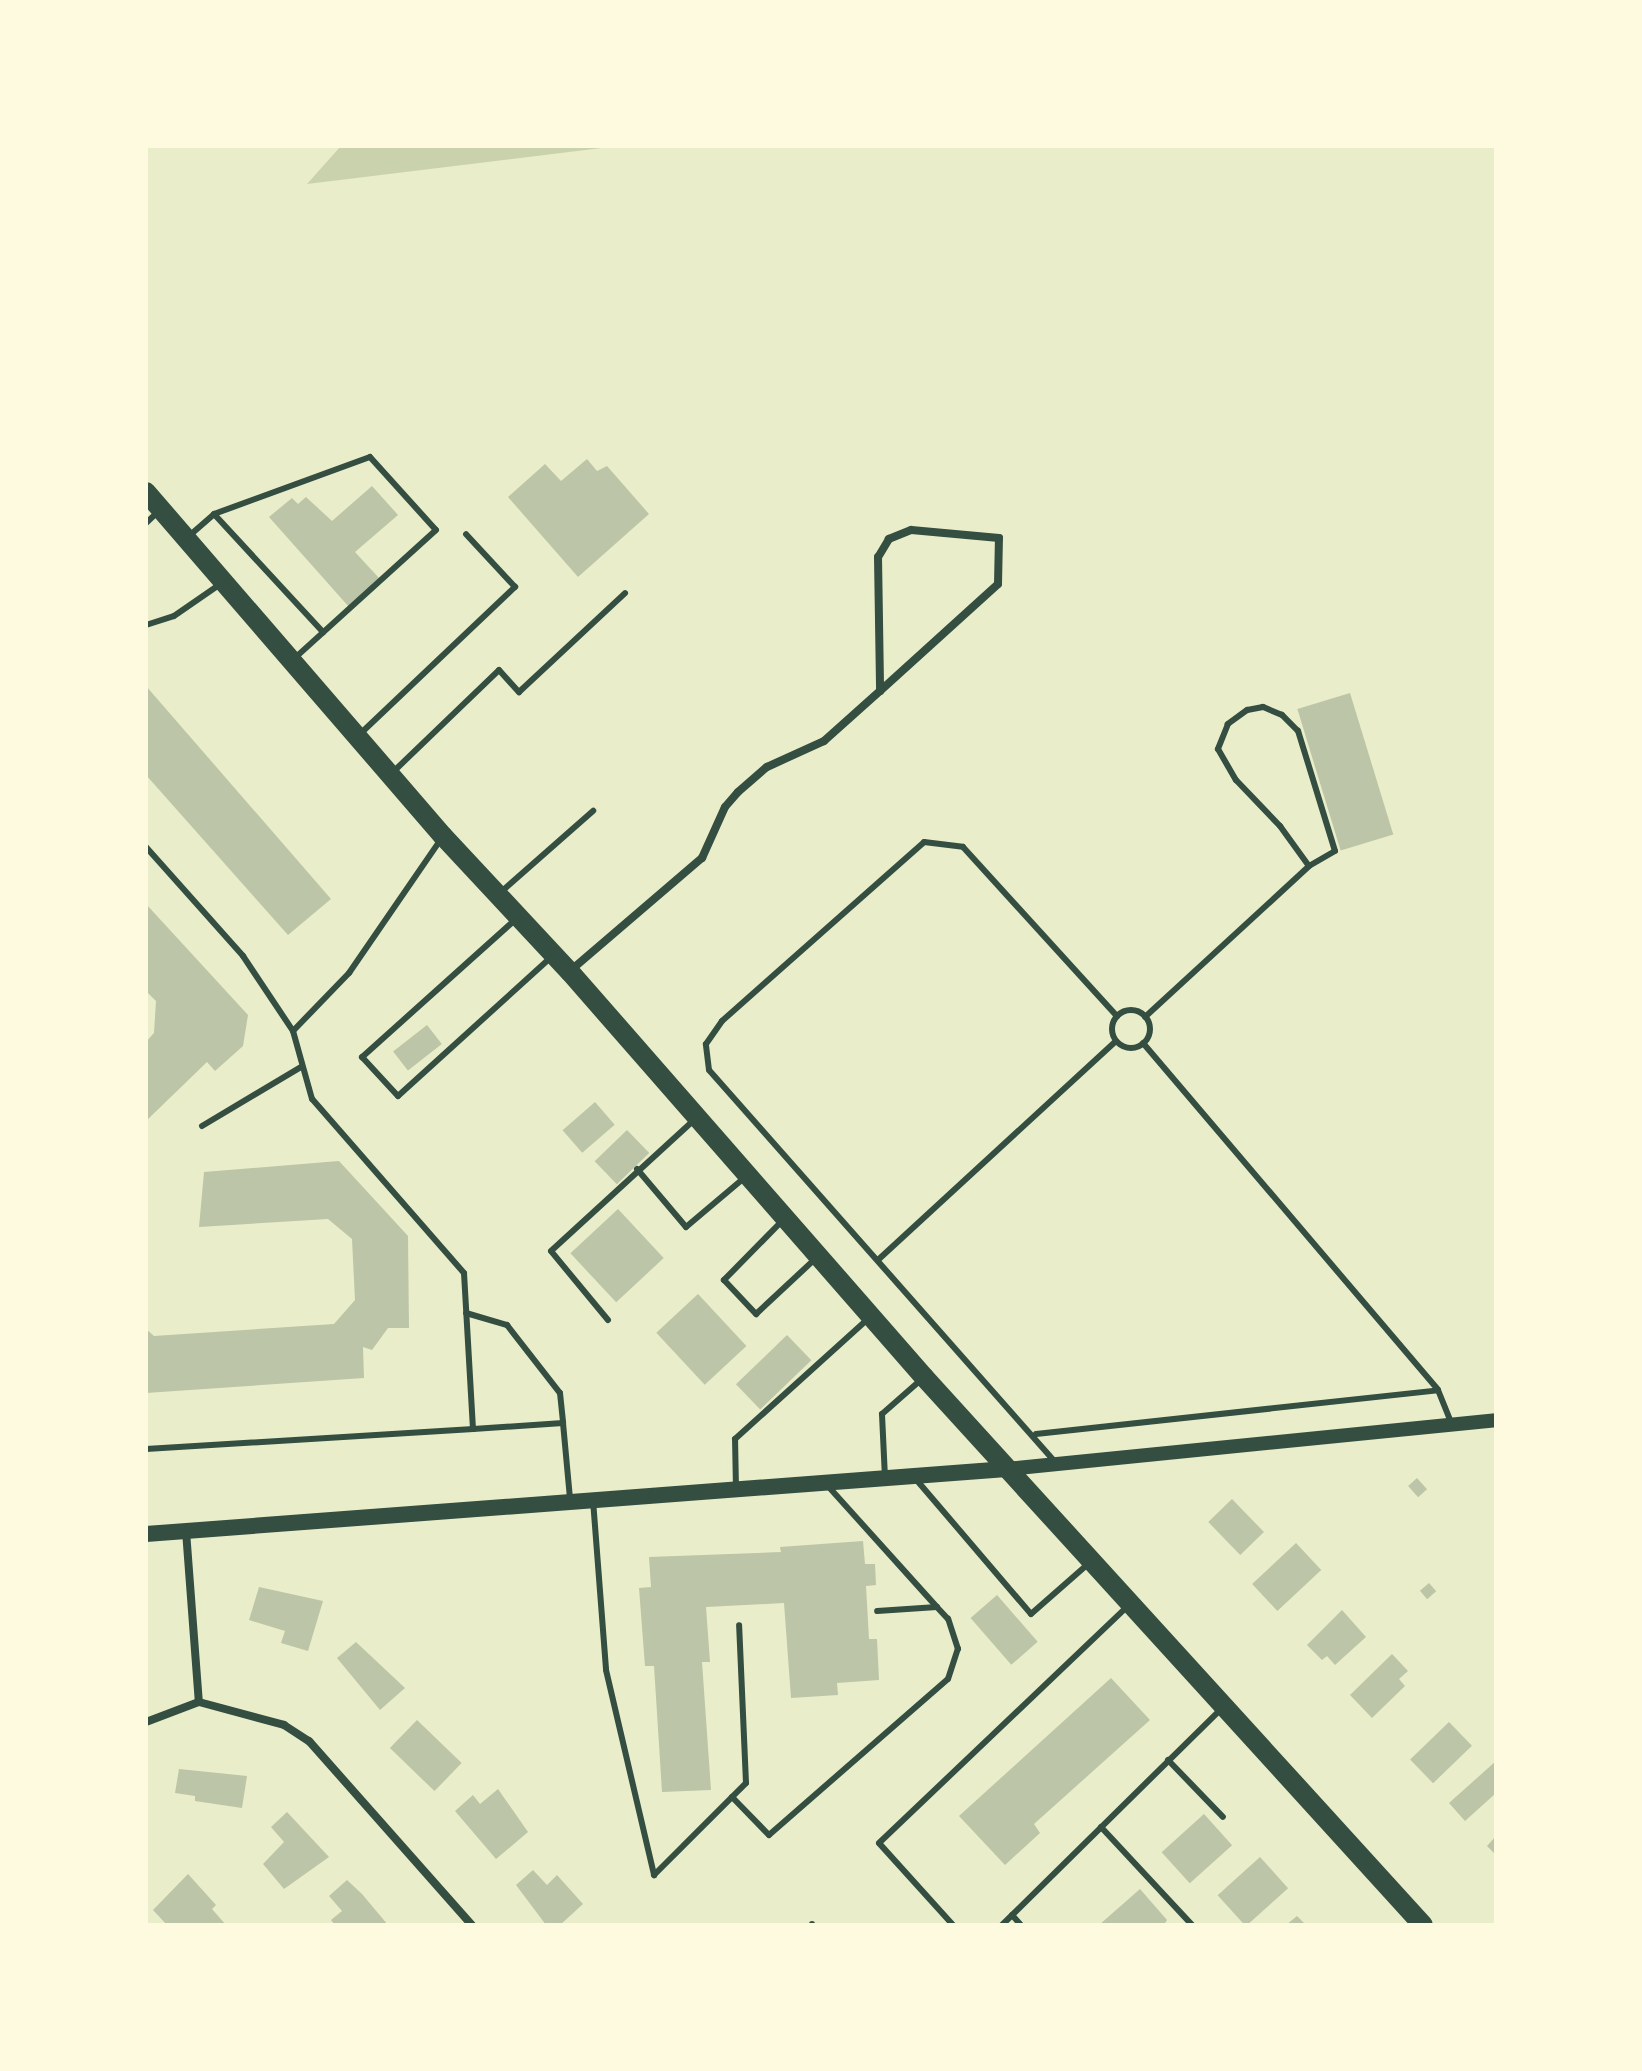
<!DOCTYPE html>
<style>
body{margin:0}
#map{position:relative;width:1642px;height:2071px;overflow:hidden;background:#e9edc9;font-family:Cabin,sans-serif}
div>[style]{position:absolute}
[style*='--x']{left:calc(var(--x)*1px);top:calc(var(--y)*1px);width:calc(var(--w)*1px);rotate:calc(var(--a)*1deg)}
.green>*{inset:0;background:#cad2ad}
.building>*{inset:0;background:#bcc5a7;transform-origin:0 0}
.service>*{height:6px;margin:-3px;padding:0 3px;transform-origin:3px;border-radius:3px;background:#344e41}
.service>.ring{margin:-3px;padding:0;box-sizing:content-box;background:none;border:6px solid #344e41;border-radius:50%}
.minor>*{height:8px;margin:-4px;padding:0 4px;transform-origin:4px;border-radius:4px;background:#344e41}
.tertiary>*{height:14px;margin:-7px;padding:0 7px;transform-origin:7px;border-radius:7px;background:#344e41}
.secondary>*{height:16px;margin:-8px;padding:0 8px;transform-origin:8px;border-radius:8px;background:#344e41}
.primary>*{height:20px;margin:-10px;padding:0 10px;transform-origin:10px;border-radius:10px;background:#344e41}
span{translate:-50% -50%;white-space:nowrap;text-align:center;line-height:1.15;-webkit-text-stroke:8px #fefae0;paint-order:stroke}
.frame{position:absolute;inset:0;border:148px solid #fefae0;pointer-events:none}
</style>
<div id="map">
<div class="green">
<i style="clip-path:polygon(341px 146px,618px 146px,307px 184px)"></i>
</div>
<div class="building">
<i style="clip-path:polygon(587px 459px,597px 471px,607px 466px,649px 514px,578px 577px,508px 497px,545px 464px,561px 481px)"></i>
<i style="clip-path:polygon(372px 486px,398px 515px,355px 552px,379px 578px,349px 607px,269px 517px,292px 498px,298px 504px,306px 497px,332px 521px)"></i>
<i style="clip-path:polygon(146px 686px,331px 899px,288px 935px,146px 775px)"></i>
<i style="left:1350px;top:693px;width:148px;height:55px;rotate:73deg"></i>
<i style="clip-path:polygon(146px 904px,248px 1015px,243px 1046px,215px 1071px,207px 1062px,146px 1121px,146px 1042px,154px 1033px,156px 1001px,146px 991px)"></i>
<i style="left:427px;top:1025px;width:24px;height:43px;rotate:52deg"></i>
<i style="left:595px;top:1102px;width:30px;height:43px;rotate:49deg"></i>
<i style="left:627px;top:1130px;width:32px;height:45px;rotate:46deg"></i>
<i style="clip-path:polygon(339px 1161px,408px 1236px,409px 1328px,388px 1328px,372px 1350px,363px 1347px,364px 1378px,146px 1393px,146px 1329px,154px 1336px,334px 1324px,355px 1300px,352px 1239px,328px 1219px,199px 1227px,204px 1172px)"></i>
<i style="left:618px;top:1209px;width:67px;height:65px;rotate:47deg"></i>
<i style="left:698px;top:1294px;width:71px;height:57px;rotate:47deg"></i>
<i style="left:787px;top:1335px;width:35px;height:71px;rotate:46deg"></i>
<i style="left:1417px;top:1478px;width:15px;height:12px;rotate:48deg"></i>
<i style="left:1232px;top:1499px;width:46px;height:33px;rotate:46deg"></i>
<i style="clip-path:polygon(863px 1541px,865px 1564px,875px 1564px,876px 1585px,866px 1586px,869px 1639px,877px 1639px,879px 1680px,837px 1683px,838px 1695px,791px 1698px,784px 1603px,706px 1607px,710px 1662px,702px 1662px,711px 1790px,662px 1792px,654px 1666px,645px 1666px,639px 1588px,651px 1587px,649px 1557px,781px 1552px,780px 1547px)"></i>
<i style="left:1296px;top:1543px;width:37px;height:60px;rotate:47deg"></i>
<i style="left:1429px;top:1583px;width:11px;height:12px;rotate:49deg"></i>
<i style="clip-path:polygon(259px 1587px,323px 1601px,308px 1651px,281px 1643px,285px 1631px,249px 1620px)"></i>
<i style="left:997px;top:1595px;width:62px;height:35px;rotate:49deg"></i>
<i style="clip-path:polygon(1342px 1610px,1366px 1637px,1335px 1665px,1327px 1656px,1322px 1660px,1307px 1645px)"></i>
<i style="clip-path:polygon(356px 1642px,405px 1688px,380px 1710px,337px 1658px)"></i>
<i style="clip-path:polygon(1392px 1654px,1408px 1671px,1399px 1679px,1405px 1686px,1372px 1718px,1350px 1695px)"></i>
<i style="clip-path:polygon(1111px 1678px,1150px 1720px,1034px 1824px,1040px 1833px,1005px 1865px,959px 1816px)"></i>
<i style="left:417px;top:1720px;width:62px;height:39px;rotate:44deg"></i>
<i style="left:1449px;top:1722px;width:33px;height:54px;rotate:46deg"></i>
<i style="clip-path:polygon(1496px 1761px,1496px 1793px,1465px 1821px,1449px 1803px)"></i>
<i style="clip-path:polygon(179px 1769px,247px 1776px,242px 1808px,195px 1801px,195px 1796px,175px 1793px)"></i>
<i style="clip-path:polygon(498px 1789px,528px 1832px,496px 1859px,455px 1811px,473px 1795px,480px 1804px)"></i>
<i style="clip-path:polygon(287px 1812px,329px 1857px,284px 1889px,263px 1864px,284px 1842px,271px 1827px)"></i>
<i style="left:1204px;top:1814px;width:42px;height:57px;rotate:48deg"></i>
<i style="clip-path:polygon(1496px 1836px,1496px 1855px,1487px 1846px)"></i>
<i style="left:1260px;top:1857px;width:42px;height:57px;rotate:48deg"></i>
<i style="clip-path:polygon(533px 1870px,547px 1885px,557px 1875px,583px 1904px,560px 1925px,546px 1925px,516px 1885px)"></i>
<i style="clip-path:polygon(188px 1874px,216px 1905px,212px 1909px,226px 1925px,167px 1925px,153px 1910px)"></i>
<i style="clip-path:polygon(347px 1880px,362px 1894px,388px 1925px,335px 1925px,331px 1920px,342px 1911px,329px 1896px)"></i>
<i style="clip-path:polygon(1140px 1889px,1167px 1920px,1164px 1925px,1099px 1925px)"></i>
<i style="clip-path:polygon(1297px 1916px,1306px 1925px,1286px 1925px)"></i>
</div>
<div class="service">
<i style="--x:214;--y:514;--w:161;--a:47.3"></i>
<i style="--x:146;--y:523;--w:16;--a:-43"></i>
<i style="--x:189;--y:536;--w:33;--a:-41"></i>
<i style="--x:214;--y:514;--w:166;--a:-20.1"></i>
<i style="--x:370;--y:457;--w:98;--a:47.9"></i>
<i style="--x:436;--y:530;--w:190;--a:137.8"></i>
<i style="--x:146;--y:625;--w:29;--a:-18"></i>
<i style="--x:174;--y:616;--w:55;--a:-34.6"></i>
<i style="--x:360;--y:734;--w:214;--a:-43.5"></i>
<i style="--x:515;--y:587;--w:72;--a:-132.8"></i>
<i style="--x:393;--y:772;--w:147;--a:-43.9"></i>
<i style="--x:499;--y:670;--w:30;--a:48"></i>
<i style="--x:519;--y:692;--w:145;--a:-43"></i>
<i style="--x:146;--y:847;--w:146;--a:48.3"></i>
<i style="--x:243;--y:956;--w:90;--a:56.3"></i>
<i style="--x:501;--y:892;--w:123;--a:-41.4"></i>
<i style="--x:516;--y:919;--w:207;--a:138.1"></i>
<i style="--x:362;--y:1057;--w:53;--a:47.3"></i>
<i style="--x:398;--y:1096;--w:205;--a:-42.2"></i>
<i class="ring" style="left:1112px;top:1010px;width:32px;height:32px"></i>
<i style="--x:1145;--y:1017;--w:223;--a:-42.6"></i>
<i style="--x:1309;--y:866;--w:30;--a:-30"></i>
<i style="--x:1335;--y:851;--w:126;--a:-107.1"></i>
<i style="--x:1298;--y:731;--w:23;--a:-135"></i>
<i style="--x:1282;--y:715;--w:21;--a:-157"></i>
<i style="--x:1263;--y:707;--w:16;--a:169"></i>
<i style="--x:1247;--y:710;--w:24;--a:144"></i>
<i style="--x:1228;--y:724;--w:27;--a:112"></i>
<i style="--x:1218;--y:749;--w:36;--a:60"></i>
<i style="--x:1236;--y:780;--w:64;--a:46.3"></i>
<i style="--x:1280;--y:826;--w:49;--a:54.1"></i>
<i style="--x:1143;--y:1043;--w:455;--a:49.6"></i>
<i style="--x:1438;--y:1390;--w:37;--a:68"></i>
<i style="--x:202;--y:1126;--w:115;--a:-30.8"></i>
<i style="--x:637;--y:1169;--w:76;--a:49.8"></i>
<i style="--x:686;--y:1227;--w:76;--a:-40.2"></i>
<i style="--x:782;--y:1221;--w:83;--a:134.5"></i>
<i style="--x:724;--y:1280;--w:47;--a:46.7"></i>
<i style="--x:756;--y:1314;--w:79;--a:-43"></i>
<i style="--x:879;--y:1259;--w:322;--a:-42.6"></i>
<i style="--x:466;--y:1313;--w:43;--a:16.3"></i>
<i style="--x:507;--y:1325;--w:86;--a:52.1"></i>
<i style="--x:560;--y:1393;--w:30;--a:84"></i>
<i style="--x:563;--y:1423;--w:90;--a:176.2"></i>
<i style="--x:608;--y:1320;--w:89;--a:-129.6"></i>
<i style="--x:551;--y:1251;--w:194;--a:-42.5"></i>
<i style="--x:563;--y:1423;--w:76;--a:84.7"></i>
<i style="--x:1036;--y:1434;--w:404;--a:-6.2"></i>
<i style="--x:146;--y:1449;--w:328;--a:-3.5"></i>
<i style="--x:473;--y:1429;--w:156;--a:-93.3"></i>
<i style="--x:464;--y:1273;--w:231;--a:-131.1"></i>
<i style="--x:312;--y:1099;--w:71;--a:-105.6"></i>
<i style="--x:293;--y:1031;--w:81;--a:-46"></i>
<i style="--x:349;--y:973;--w:163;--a:-55.5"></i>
<i style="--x:1056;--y:1463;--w:524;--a:-131.44"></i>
<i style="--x:709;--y:1070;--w:26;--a:-97"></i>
<i style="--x:706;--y:1044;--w:28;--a:-55"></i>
<i style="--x:722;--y:1021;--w:270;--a:-41.5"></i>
<i style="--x:924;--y:842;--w:39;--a:7"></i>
<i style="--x:963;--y:847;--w:229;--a:47.7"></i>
<i style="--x:914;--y:1477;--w:180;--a:49.5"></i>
<i style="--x:1031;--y:1614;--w:77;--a:-41.3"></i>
<i style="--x:885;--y:1478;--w:64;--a:-92.7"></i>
<i style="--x:882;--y:1414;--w:53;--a:-41.2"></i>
<i style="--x:827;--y:1485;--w:164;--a:48"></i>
<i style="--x:736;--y:1489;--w:50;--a:-91.1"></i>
<i style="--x:735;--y:1439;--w:179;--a:-42.1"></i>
<i style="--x:593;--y:1500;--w:170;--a:85.6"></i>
<i style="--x:606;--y:1670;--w:211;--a:76.8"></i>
<i style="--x:654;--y:1875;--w:130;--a:-45"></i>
<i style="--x:746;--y:1783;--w:158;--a:-92.5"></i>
<i style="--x:1168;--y:1760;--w:79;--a:46"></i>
<i style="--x:732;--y:1797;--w:53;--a:45.8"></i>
<i style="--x:769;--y:1835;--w:237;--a:-41.1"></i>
<i style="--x:948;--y:1679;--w:32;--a:-72"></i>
<i style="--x:958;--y:1649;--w:32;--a:-108"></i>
<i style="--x:948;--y:1619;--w:16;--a:-133"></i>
<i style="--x:937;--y:1607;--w:60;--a:176.2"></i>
<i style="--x:1101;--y:1827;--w:134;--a:47.1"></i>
<i style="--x:1012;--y:1915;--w:13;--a:48"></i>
<i style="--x:812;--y:1924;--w:1;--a:90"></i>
<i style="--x:953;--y:1925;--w:110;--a:-132.1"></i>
<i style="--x:879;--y:1843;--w:342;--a:-43.6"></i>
<i style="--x:1002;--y:1925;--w:309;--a:-44.6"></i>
</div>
<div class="minor">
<i style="--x:570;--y:971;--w:174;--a:-40.6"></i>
<i style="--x:702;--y:858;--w:56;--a:-65.7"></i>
<i style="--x:725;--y:807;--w:20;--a:-49"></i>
<i style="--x:738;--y:792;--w:38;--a:-41"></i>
<i style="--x:767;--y:767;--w:63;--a:-24.5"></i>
<i style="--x:824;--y:741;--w:75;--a:-41.8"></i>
<i style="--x:880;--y:691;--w:159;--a:-42.2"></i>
<i style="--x:998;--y:584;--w:46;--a:-88.8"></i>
<i style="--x:999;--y:538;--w:88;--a:-174.8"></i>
<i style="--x:911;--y:530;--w:24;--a:158"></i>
<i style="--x:889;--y:539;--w:21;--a:121"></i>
<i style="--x:878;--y:557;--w:134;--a:89.1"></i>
<i style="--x:186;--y:1531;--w:171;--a:85.7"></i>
<i style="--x:146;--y:1722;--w:57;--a:-20.7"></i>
<i style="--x:199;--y:1702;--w:88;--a:15.1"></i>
<i style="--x:284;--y:1725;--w:30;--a:33"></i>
<i style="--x:309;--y:1741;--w:246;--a:48.5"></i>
</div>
<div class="tertiary">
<i style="--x:1007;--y:1469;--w:491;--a:-5.7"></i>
</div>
<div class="secondary">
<i style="--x:146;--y:1534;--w:863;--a:-4.32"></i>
</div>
<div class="primary">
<i style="--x:146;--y:492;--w:454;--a:49.2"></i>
<i style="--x:443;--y:836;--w:186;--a:47"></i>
<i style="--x:570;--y:972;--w:538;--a:48.84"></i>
<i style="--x:924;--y:1377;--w:741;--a:47.68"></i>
</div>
<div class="frame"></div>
</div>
